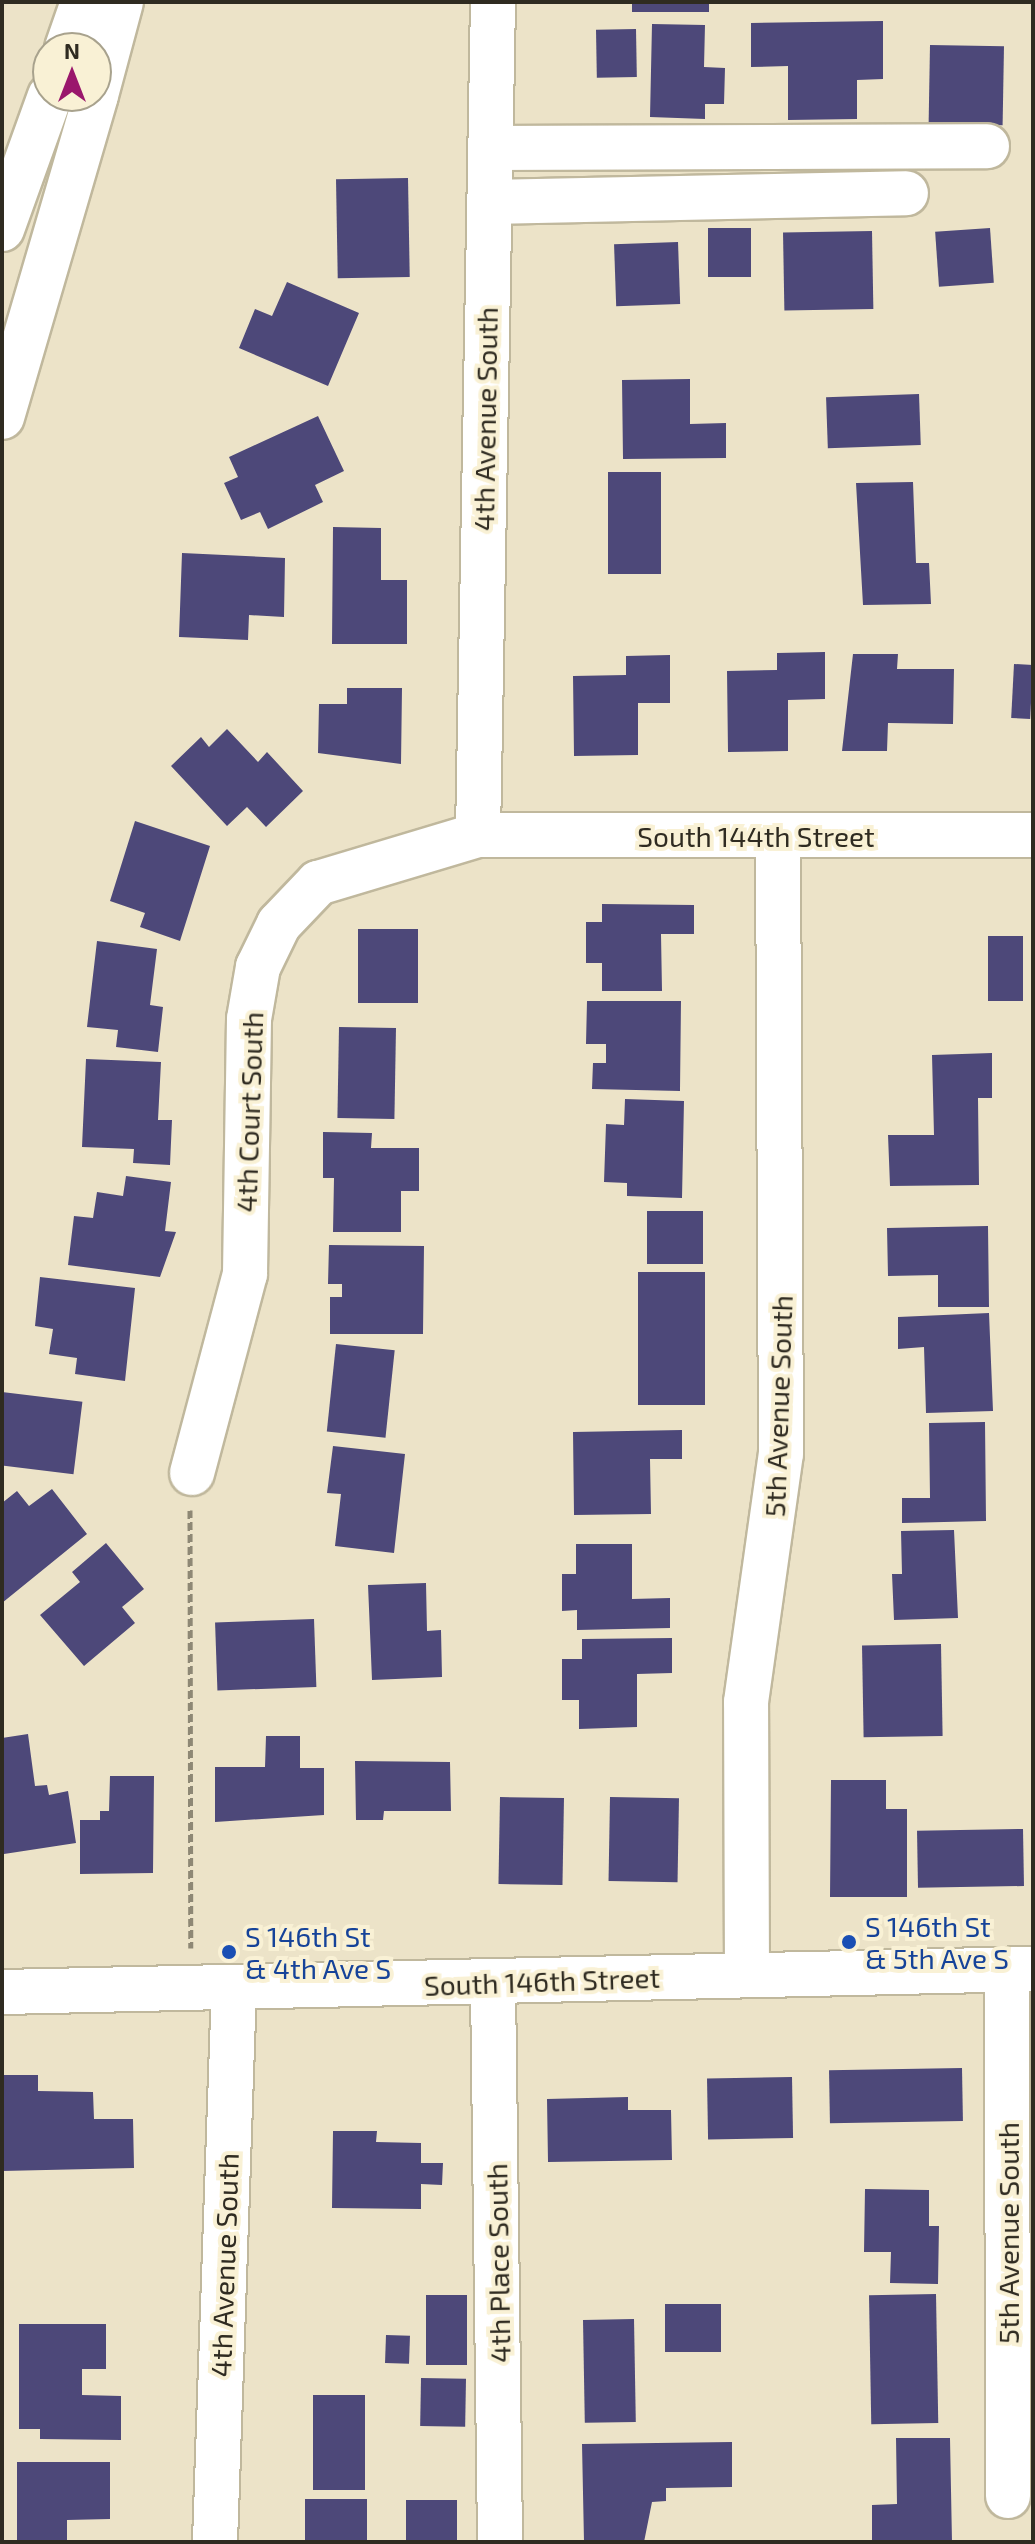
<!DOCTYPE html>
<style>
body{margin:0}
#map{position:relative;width:1035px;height:2544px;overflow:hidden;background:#ece3c8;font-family:"Exo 2",sans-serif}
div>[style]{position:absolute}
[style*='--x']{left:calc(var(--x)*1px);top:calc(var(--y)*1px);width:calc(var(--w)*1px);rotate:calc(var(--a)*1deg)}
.building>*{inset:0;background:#4d4879;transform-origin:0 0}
.path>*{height:5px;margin-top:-2.5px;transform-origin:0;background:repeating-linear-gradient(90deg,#8e8875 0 8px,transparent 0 12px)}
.roads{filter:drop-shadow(2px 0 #c0b89d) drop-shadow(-2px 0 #c0b89d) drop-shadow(0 2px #c0b89d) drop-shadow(0 -2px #c0b89d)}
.minor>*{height:44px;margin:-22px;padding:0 22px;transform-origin:22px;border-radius:22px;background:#fff}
.highway>*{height:44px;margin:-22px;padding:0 22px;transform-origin:22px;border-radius:22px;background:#fff}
.dots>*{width:22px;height:22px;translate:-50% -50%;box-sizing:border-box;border:4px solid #f9f1d5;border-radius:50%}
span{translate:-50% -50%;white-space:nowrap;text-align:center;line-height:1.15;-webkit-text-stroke:8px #f9f1d5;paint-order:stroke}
.street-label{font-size:28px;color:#2f2b21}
.transit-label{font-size:28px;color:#164399}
.left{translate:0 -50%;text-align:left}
.frame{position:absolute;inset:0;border:4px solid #2f2b21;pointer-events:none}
.north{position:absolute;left:32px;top:32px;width:80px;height:80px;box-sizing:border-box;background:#f9f1d5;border:2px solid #a8a28d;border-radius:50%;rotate:0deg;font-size:22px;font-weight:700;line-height:32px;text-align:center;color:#2f2b21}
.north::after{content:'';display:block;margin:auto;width:28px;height:36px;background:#9a176c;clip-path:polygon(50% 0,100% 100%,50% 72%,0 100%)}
</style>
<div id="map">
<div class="building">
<i style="left:632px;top:2px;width:77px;height:10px"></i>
<i style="clip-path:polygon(883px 21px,883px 79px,857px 80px,857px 119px,788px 120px,788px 66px,751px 67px,751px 23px)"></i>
<i style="clip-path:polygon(652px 24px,705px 25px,704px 67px,725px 68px,724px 104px,705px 104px,705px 119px,650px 117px)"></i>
<i style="left:636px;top:29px;width:48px;height:40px;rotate:89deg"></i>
<i style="left:930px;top:45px;width:74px;height:79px;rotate:1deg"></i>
<i style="left:408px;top:178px;width:99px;height:72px;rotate:89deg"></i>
<i style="left:751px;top:228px;width:49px;height:43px;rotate:90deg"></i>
<i style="left:990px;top:228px;width:55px;height:55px;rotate:86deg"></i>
<i style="left:872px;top:231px;width:78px;height:89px;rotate:89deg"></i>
<i style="left:678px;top:242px;width:62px;height:64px;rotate:88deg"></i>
<i style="clip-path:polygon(287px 282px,359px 313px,328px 386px,239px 348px,255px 309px,272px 316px)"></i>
<i style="clip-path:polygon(690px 379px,690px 424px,726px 423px,726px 458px,623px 459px,622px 380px)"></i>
<i style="left:919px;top:394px;width:51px;height:93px;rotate:88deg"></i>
<i style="clip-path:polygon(318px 416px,344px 471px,315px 485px,323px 502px,268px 529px,260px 512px,241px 520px,224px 483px,238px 477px,229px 457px)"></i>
<i style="left:608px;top:472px;width:53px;height:102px"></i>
<i style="clip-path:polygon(913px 482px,916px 563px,929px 563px,931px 604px,863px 605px,856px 483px)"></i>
<i style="clip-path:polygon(333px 527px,381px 528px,381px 580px,407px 580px,407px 644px,332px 644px)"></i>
<i style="clip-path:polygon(182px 553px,285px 558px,284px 617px,249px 615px,248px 640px,179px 637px)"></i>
<i style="clip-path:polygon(825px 652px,825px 699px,788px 700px,788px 751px,728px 752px,727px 671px,777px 670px,777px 653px)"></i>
<i style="clip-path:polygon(853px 654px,898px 654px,897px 669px,954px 669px,953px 724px,888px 723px,887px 751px,842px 751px)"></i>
<i style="clip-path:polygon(670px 655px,670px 703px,638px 703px,638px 755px,574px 756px,573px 676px,626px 675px,626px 656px)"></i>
<i style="left:1014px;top:664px;width:19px;height:54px;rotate:3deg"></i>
<i style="clip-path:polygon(347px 688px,402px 688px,401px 764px,318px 753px,319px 704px,347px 704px)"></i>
<i style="clip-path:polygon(227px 729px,258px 762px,267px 752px,303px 791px,266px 827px,247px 807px,227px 826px,171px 766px,201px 737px,209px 747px)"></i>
<i style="clip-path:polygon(135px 821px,210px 846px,180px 941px,140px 927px,145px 913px,110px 901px)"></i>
<i style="clip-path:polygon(602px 904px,694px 905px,694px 934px,661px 934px,662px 991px,602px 991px,602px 963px,586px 963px,586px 922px,602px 922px)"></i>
<i style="left:358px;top:929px;width:60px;height:74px"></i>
<i style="left:988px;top:936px;width:35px;height:65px"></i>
<i style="clip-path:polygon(97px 941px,157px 949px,150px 1005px,163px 1007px,158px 1052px,116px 1047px,118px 1030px,87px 1027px)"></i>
<i style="clip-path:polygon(587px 1001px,681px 1001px,680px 1091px,592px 1089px,593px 1063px,606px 1063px,606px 1044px,586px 1044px)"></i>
<i style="left:339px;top:1027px;width:57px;height:91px;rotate:1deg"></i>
<i style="clip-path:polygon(992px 1053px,992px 1098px,978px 1098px,979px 1185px,890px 1186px,888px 1135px,934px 1135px,932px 1055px)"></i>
<i style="clip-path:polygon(86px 1059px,161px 1062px,158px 1120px,172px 1120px,170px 1165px,133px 1163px,134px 1149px,82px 1147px)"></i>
<i style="clip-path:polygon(625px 1099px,684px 1101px,682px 1198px,627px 1196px,627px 1183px,604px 1182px,606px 1124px,624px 1125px)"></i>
<i style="clip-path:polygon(323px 1132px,372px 1133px,371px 1148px,419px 1148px,419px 1191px,401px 1191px,401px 1232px,333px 1232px,334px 1178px,323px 1178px)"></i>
<i style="clip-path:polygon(126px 1176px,171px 1182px,165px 1231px,176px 1232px,160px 1277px,68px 1265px,74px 1216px,93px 1218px,97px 1192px,123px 1196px)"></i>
<i style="left:647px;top:1211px;width:56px;height:53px"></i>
<i style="clip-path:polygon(988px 1226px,989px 1307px,938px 1307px,938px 1275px,888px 1276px,887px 1228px)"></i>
<i style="clip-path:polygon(329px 1245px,424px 1246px,423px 1334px,330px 1334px,330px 1297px,342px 1297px,342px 1284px,328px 1284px)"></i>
<i style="left:638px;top:1272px;width:67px;height:133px"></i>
<i style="clip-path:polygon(40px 1277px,135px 1288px,125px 1381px,75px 1374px,77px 1358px,49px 1354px,53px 1329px,35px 1326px)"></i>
<i style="clip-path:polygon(989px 1313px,993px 1411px,926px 1413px,924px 1347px,898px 1349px,898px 1317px)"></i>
<i style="left:336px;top:1344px;width:59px;height:88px;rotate:6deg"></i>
<i style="left:2px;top:1392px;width:81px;height:73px;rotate:7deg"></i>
<i style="clip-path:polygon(985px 1422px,986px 1521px,902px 1523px,902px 1498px,930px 1498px,929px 1423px)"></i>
<i style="clip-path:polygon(682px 1430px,682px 1459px,650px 1459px,651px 1514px,574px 1515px,573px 1432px)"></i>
<i style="clip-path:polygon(333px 1446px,405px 1454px,394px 1553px,335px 1546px,341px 1494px,327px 1493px)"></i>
<i style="clip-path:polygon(52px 1489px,87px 1534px,2px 1603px,2px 1503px,17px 1491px,29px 1506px)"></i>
<i style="clip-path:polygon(954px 1530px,958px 1618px,894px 1620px,892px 1574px,902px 1574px,901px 1531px)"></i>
<i style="clip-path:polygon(106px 1543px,144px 1589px,122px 1607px,135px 1623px,84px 1666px,40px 1615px,80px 1582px,72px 1572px)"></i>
<i style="clip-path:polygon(576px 1544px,632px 1544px,632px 1599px,670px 1598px,670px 1628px,577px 1630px,577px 1610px,562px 1611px,562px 1574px,576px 1574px)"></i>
<i style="clip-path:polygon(426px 1583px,427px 1631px,441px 1630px,442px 1677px,372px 1680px,368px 1585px)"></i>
<i style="left:314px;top:1619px;width:68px;height:99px;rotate:88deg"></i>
<i style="clip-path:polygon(672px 1638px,672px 1673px,637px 1674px,637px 1727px,579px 1729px,579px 1700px,562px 1700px,562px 1659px,582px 1659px,582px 1639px)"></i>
<i style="left:941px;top:1644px;width:92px;height:79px;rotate:89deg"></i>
<i style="clip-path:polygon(28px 1734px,35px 1786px,47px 1785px,49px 1795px,68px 1791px,76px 1843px,4px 1854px,2px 1738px)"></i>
<i style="clip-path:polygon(266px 1736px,300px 1736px,300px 1768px,324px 1768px,324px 1815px,215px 1822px,215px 1767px,265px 1767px)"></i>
<i style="clip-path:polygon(355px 1761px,450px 1762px,451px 1811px,384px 1811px,383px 1820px,356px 1820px)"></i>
<i style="clip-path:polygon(110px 1776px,154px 1776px,153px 1873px,80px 1874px,80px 1820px,100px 1820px,100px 1811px,109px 1811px)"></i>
<i style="clip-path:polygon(831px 1780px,886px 1780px,886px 1809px,907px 1809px,907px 1897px,830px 1897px)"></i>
<i style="left:500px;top:1797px;width:64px;height:87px;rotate:1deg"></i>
<i style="left:610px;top:1797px;width:69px;height:84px;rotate:1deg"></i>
<i style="left:1023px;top:1829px;width:57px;height:106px;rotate:89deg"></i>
<i style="left:962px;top:2068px;width:53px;height:133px;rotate:89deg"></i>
<i style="clip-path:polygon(2px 2075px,38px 2075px,38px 2091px,93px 2092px,94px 2119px,133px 2119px,134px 2168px,2px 2171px)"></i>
<i style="left:792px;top:2077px;width:61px;height:85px;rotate:89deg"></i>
<i style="clip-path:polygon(628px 2097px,628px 2110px,671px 2110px,672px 2160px,548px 2162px,547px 2099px)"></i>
<i style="clip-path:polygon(333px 2131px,377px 2131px,376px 2142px,421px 2143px,421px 2163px,443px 2163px,442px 2185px,421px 2184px,421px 2209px,332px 2208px)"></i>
<i style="clip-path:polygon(865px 2189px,929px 2190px,929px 2226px,939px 2226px,938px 2284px,890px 2283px,891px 2252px,864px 2252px)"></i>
<i style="left:936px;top:2294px;width:129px;height:67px;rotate:89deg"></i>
<i style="left:426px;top:2295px;width:41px;height:70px"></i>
<i style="left:665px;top:2304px;width:56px;height:48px"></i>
<i style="left:634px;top:2319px;width:103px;height:51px;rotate:89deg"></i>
<i style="clip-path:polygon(19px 2324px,106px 2324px,106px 2369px,82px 2369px,82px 2395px,121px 2396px,121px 2440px,40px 2439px,40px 2429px,19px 2429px)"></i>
<i style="left:386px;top:2335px;width:24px;height:28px;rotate:2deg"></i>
<i style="left:421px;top:2378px;width:45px;height:48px;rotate:1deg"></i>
<i style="left:313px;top:2395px;width:52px;height:95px"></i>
<i style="clip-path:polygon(896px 2438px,950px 2438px,952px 2542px,872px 2542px,872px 2505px,897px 2504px)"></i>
<i style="clip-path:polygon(732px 2442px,732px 2487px,666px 2488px,666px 2501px,652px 2502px,644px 2542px,584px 2542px,582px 2444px)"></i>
<i style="clip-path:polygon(17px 2462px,110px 2462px,110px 2519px,67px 2520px,67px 2542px,17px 2542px)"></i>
<i style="left:367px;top:2499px;width:43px;height:62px;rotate:90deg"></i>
<i style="left:406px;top:2500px;width:51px;height:42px"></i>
</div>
<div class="path">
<i style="--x:190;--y:1510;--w:438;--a:89.9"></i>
</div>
<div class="roads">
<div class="minor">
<i style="--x:490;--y:148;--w:497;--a:-0.2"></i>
<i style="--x:489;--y:202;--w:417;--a:-1.2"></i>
<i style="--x:478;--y:835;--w:833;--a:-88.97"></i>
<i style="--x:192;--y:1473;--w:206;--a:-75.1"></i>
<i style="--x:245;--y:1274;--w:255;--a:-89.1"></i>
<i style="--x:249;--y:1019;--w:53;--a:-80.2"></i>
<i style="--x:258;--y:967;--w:48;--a:-64"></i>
<i style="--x:279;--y:924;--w:57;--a:-46.4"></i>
<i style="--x:318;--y:883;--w:167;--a:-16.7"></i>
<i style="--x:478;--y:835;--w:555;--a:0"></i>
<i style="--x:1007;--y:1970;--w:526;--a:89.89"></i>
<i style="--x:747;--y:1974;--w:272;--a:-90.2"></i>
<i style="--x:746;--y:1702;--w:250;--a:-82"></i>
<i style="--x:781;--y:1454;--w:618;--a:-90.28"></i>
<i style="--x:493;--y:1984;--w:558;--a:89.28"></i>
<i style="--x:2;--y:1992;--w:1031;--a:-1.28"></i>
<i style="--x:215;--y:2542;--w:554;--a:-88.04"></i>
</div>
<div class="highway">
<i style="--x:67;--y:48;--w:49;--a:-70.8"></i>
<i style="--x:96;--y:95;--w:96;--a:-75"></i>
<i style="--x:2;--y:229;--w:141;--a:-70.2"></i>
<i style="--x:2;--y:417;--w:334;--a:-73.7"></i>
</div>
</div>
<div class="dots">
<i style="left:849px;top:1942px;background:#1a4fb4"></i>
<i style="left:229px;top:1952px;background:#1a4fb4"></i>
</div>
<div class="street-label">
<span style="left:485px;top:419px;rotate:-89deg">4th Avenue South</span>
<span style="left:756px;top:836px">South 144th Street</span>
<span style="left:249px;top:1112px;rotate:-88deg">4th Court South</span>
<span style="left:778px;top:1406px;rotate:-88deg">5th Avenue South</span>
<span style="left:542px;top:1981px;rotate:-2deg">South 146th Street</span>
<span style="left:1008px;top:2233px;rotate:-90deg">5th Avenue South</span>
<span style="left:498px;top:2263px;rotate:-91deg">4th Place South</span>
<span style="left:224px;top:2265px;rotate:-88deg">4th Avenue South</span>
</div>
<div class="transit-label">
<span class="left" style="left:865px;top:1942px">S 146th St<br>&amp; 5th Ave S</span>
<span class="left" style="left:245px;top:1952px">S 146th St<br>&amp; 4th Ave S</span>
</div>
<div class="frame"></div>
<div class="north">N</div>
</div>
